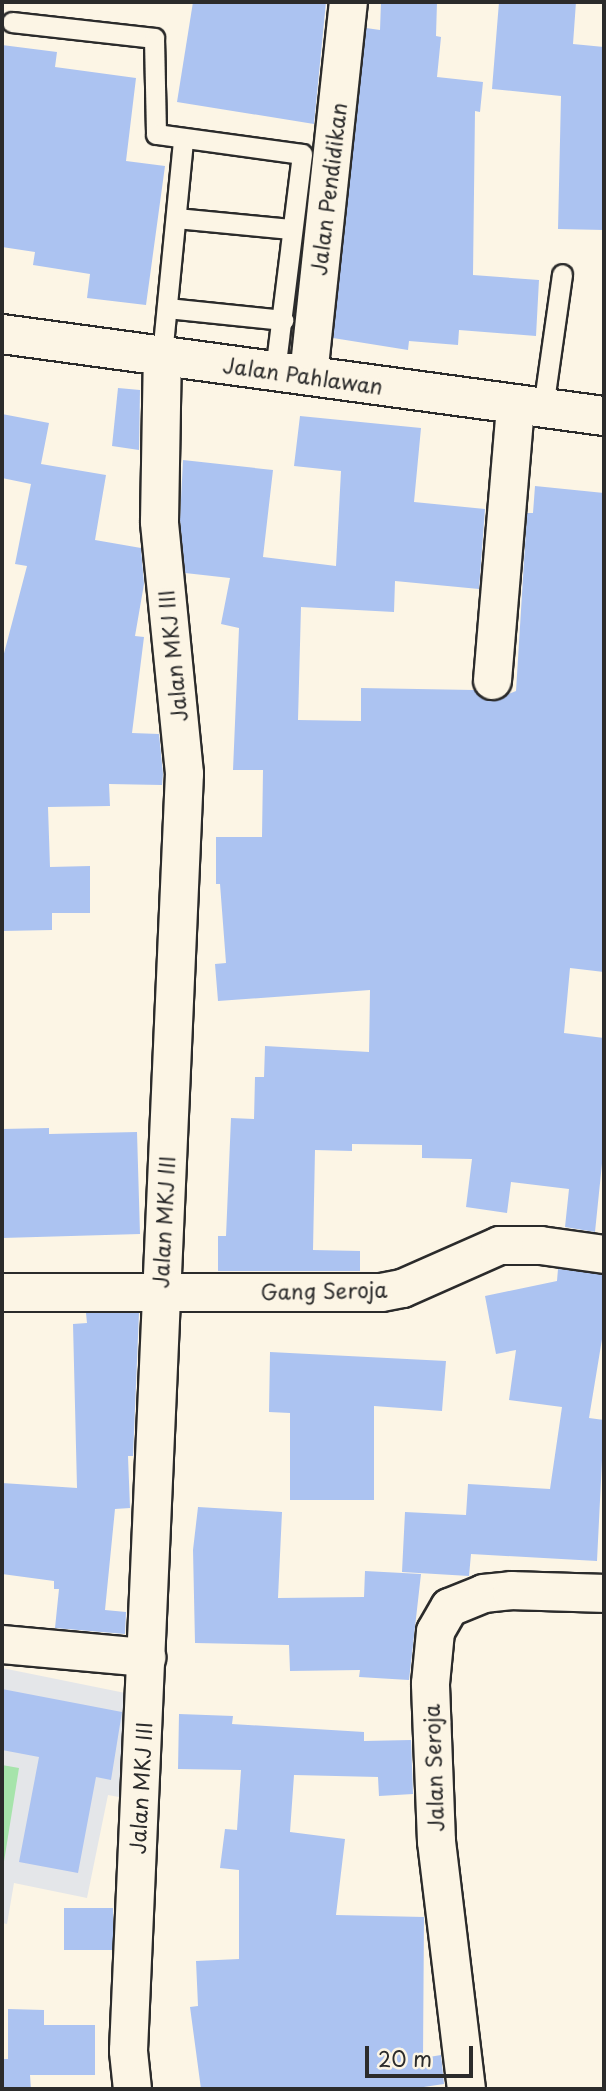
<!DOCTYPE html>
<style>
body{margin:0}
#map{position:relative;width:606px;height:2091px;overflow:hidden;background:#fcf5e5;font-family:"Playpen Sans",sans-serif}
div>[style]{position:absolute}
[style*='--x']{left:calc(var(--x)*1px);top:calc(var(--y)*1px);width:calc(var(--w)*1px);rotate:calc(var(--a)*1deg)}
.built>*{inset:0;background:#e4e6e9}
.green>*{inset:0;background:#a6e4ab}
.building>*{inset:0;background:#acc3f1;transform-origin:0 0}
.roads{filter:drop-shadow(2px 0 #2b2b2b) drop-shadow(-2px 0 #2b2b2b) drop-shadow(0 2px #2b2b2b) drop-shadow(0 -2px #2b2b2b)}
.lane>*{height:19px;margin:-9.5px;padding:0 9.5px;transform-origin:9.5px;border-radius:9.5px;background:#fcf5e5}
.street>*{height:37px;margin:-18.5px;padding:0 18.5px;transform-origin:18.5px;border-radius:18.5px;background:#fcf5e5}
.secondary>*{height:38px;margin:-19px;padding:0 19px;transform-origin:19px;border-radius:19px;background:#fcf5e5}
span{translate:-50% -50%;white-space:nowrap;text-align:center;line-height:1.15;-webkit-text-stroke:7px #fcf5e5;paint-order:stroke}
.street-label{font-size:21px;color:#2b2b2b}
.frame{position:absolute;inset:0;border:4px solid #2b2b2b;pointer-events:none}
.scale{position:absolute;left:365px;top:2046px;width:108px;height:32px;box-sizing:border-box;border:4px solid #2b2b2b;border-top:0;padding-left:9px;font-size:21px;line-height:24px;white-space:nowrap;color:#2b2b2b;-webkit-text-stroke:5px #fcf5e5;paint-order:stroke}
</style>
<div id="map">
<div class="built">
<i style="clip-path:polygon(2px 1668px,140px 1696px,119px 1797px,108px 1795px,87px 1898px,14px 1883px,7px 1924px,2px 1923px)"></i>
</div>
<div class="green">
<i style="clip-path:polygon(2px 1765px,19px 1768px,2px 1874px)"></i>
</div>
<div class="building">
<i style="clip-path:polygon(193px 2px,326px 2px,314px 124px,177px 102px)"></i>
<i style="clip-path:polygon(381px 2px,437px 2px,436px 36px,441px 37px,437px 77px,483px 82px,480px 112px,475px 111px,473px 275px,539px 280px,536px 336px,459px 330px,458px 345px,409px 341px,408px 350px,333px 338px,366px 28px,380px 30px)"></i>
<i style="clip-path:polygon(499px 2px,576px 2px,573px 44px,604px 47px,604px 230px,558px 229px,561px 96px,492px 89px)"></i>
<i style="clip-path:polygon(2px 45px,57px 52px,55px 67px,136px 78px,126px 161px,165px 166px,146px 305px,87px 298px,90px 274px,33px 265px,35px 252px,2px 247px)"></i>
<i style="clip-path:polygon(118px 388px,140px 390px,139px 450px,112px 446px)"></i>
<i style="clip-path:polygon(2px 414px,49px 423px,41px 464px,106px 475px,95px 540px,141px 548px,144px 584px,135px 636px,144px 637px,132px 733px,159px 734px,163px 774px,162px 785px,109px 784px,110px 806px,48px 807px,50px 867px,90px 866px,90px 913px,52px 913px,52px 930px,2px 931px,2px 661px,27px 566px,15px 564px,31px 484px,2px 478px)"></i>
<i style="clip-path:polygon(300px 416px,421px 428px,414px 502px,485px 509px,479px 589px,395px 581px,394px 612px,301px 607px,298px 720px,361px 721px,361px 688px,474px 690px,491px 701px,516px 691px,527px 513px,533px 513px,535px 486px,604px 493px,604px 972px,570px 968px,564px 1033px,604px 1038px,604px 1144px,595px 1232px,565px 1227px,569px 1189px,511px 1182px,507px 1213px,466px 1207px,472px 1159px,422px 1158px,422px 1145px,352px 1144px,352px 1151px,315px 1150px,313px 1250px,360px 1251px,360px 1271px,218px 1271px,218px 1236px,226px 1236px,231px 1118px,254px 1119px,255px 1077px,264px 1077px,265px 1046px,369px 1052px,370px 990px,218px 1001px,215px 964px,226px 963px,220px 884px,216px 884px,216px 837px,262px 837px,263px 770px,233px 770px,239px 628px,221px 624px,230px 578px,185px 573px,180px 520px,183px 460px,273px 470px,263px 557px,336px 566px,341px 471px,294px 466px)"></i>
<i style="clip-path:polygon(49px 1128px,49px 1134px,137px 1132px,140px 1234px,2px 1238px,2px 1129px)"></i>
<i style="clip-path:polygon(558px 1269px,604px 1274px,604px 1327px,589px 1418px,604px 1420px,597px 1561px,471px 1554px,469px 1576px,402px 1572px,405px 1512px,466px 1515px,468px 1484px,550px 1489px,562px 1407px,509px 1400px,516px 1350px,496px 1354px,485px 1296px,557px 1281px)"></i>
<i style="clip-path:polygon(86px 1313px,139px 1313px,133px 1456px,128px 1456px,130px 1508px,115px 1509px,105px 1610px,126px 1612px,125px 1634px,55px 1628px,59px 1589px,54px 1589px,54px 1581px,2px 1574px,2px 1483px,77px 1488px,73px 1324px,87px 1323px)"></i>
<i style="clip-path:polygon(270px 1352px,446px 1361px,442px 1411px,374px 1406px,374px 1500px,290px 1500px,290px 1413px,269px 1412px)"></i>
<i style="clip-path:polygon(198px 1507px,282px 1512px,278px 1598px,364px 1597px,365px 1571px,421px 1574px,409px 1680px,359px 1677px,360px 1670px,290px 1671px,289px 1645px,195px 1643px,193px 1550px)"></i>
<i style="clip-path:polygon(2px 1689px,122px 1712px,111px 1780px,96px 1777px,78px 1873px,19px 1862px,39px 1757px,2px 1750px)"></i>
<i style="clip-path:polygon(179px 1714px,233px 1716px,232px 1724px,364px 1732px,364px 1741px,411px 1740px,413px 1794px,379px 1796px,378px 1777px,294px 1775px,290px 1832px,345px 1839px,336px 1915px,424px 1917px,423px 2058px,441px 2055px,444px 2084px,410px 2089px,201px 2089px,190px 2007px,198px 2006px,196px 1961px,239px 1959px,239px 1870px,220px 1868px,225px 1829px,237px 1830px,241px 1770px,178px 1769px)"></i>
<i style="left:64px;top:1908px;width:49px;height:42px"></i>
<i style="clip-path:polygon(8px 2009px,44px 2010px,44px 2025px,95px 2025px,95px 2075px,30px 2075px,31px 2089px,2px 2089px,2px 2059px,8px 2059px)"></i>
</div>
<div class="roads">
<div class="lane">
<i style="--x:12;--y:22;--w:143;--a:6.4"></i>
<i style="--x:154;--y:38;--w:96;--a:88.8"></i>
<i style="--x:156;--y:134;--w:147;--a:7.8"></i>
<i style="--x:302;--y:154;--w:219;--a:97.1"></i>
<i style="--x:176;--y:218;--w:115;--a:5.5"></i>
<i style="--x:167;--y:308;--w:117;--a:5.9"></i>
<i style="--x:162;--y:355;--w:216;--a:-84.4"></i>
<i style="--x:543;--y:408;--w:135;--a:-81.9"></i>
</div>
<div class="street">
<i style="--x:308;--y:375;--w:375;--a:-83.9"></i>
<i style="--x:492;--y:680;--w:277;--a:-85.2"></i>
<i style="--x:2;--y:1292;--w:379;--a:0"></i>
<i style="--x:381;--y:1292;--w:21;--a:-11"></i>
<i style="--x:402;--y:1288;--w:106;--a:-23.9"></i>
<i style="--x:499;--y:1245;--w:41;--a:0"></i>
<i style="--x:540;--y:1245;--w:65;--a:8"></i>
<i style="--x:2;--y:1644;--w:145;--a:5.2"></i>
<i style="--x:132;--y:2089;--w:39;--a:-96"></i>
<i style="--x:128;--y:2050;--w:1278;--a:-87.49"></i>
<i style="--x:184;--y:773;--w:253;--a:-95.7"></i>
<i style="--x:159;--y:521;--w:166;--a:-89"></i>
<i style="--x:466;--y:2089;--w:250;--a:-96.9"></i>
<i style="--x:436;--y:1841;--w:158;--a:-92.2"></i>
<i style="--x:430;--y:1683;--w:52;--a:-84.5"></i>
<i style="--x:435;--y:1631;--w:28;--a:-60"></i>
<i style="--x:449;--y:1607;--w:37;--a:-22"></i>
<i style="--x:483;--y:1593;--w:28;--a:-6"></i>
<i style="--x:511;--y:1590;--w:93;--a:1.8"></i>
</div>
<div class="secondary">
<i style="--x:2;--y:334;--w:608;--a:7.76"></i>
</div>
</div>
<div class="street-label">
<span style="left:328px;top:189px;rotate:-83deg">Jalan Pendidikan</span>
<span style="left:303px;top:375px;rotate:8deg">Jalan Pahlawan</span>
<span style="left:172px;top:656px;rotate:-96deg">Jalan MKJ III</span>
<span style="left:163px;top:1222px;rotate:-87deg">Jalan MKJ III</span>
<span style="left:324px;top:1290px;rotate:-1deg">Gang Seroja</span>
<span style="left:433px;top:1768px;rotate:-92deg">Jalan Seroja</span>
<span style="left:140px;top:1788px;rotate:-87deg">Jalan MKJ III</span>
</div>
<div class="frame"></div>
<div class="scale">20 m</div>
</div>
